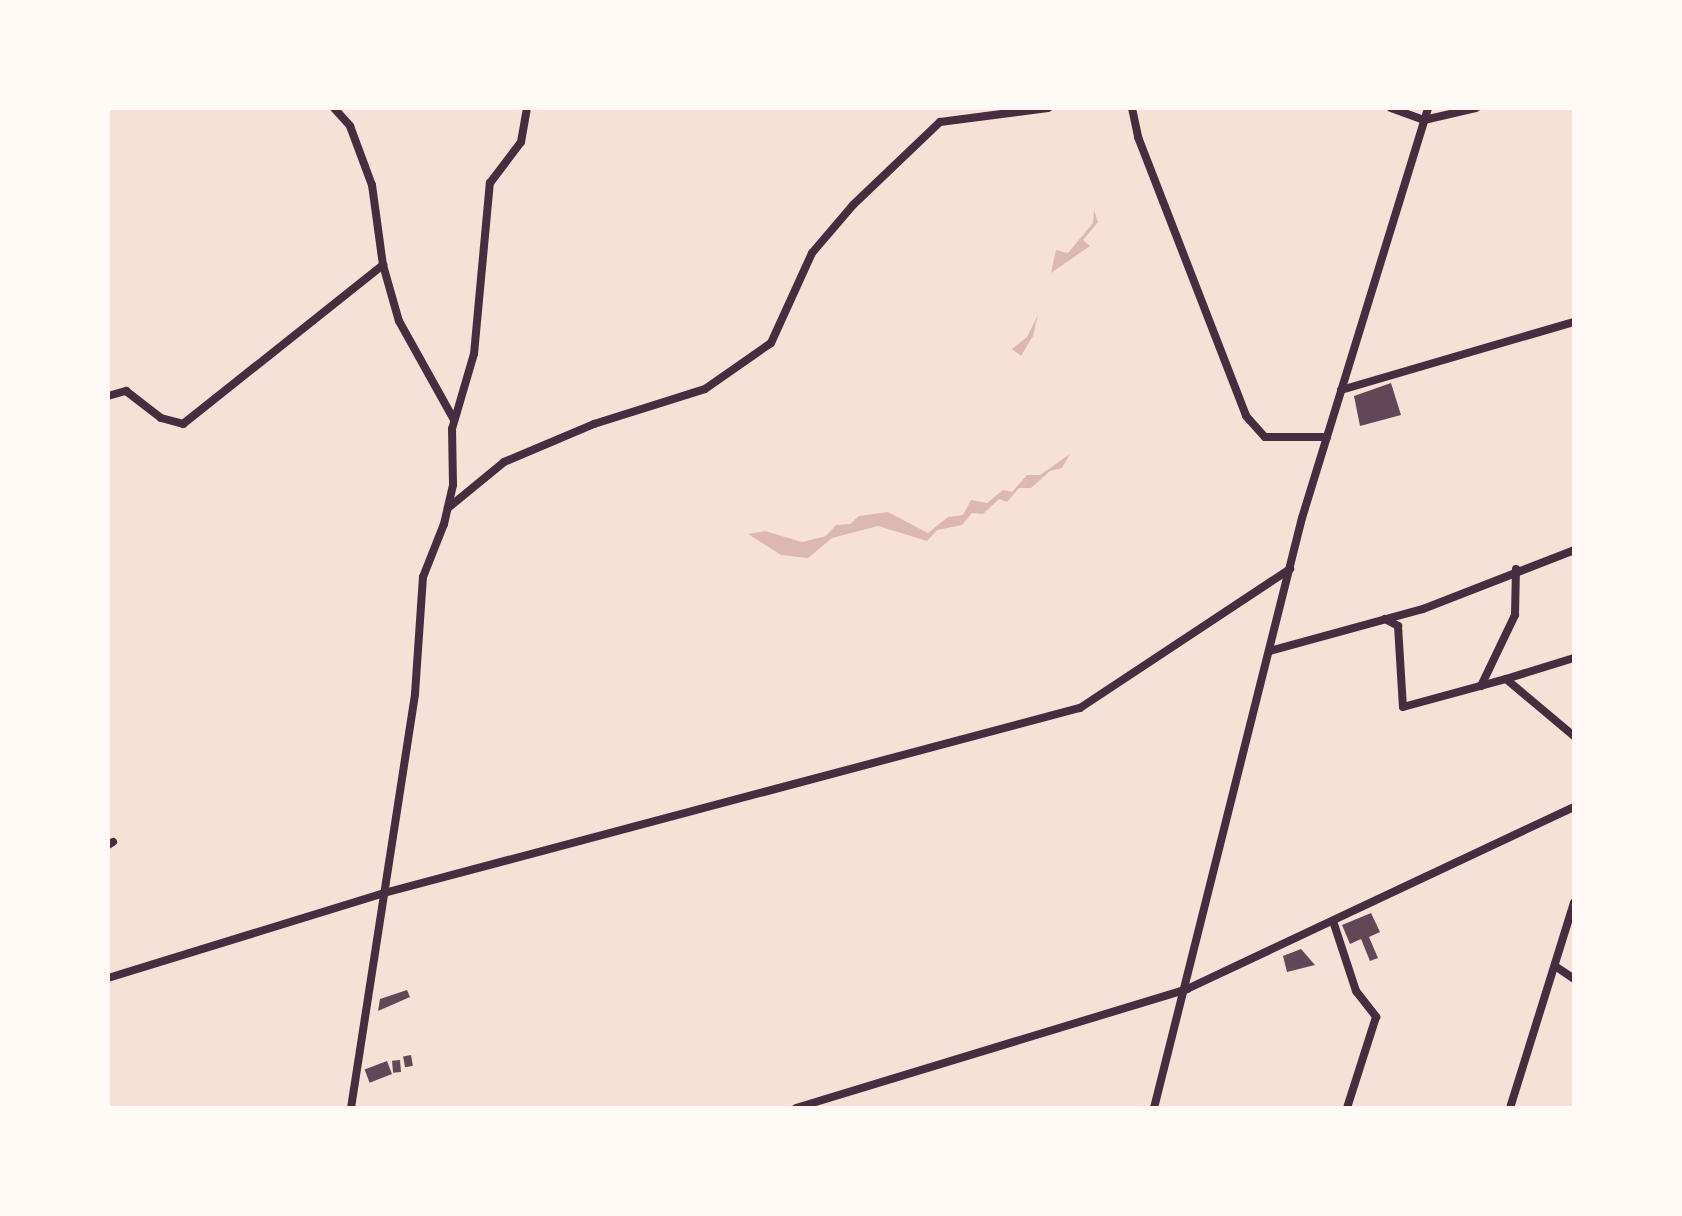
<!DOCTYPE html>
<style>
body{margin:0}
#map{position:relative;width:1682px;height:1216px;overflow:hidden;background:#f7e1d7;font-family:Mulish,sans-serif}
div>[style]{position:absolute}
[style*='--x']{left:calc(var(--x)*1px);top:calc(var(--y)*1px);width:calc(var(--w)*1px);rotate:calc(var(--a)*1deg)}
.water>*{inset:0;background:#dcb8b0}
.building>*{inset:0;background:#644757;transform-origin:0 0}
.minor>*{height:8px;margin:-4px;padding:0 4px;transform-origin:4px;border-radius:4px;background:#4a2c40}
span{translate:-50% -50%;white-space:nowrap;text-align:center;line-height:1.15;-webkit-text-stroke:6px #fffaf5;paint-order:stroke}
.frame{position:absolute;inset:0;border:110px solid #fffaf5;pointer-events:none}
</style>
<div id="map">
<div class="water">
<i style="clip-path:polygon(1094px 210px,1098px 222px,1083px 240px,1090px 246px,1051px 273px,1056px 250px,1068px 253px,1093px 223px)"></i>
<i style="clip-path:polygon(1038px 315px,1033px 336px,1021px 356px,1012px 349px,1027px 337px)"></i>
<i style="clip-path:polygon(1070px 454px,1062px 468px,1050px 471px,1031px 488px,1019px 488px,1007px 502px,999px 499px,983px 514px,972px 513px,962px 525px,937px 530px,927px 541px,878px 526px,832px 538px,808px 558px,781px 555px,748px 534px,765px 531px,802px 542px,826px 536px,836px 525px,850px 524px,859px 516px,888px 512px,928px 533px,948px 517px,963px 515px,971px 500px,987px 503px,1003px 490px,1012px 492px,1027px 475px,1040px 475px)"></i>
</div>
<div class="building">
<i style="clip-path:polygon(1391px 383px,1401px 415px,1360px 426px,1354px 396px)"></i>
<i style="clip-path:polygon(1371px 913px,1380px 932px,1369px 937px,1378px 958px,1370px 961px,1361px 939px,1350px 944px,1342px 925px)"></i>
<i style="clip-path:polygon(1301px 949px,1315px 965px,1287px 972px,1283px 956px)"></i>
<i style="clip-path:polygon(407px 990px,410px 997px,378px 1011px,380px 999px)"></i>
<i style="left:411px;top:1055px;width:11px;height:8px;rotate:80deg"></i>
<i style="left:400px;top:1060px;width:12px;height:8px;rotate:85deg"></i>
<i style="left:387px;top:1061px;width:14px;height:24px;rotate:69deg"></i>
</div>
<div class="minor">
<i style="--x:334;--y:108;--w:24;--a:48"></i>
<i style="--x:350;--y:126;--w:63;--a:69.6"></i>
<i style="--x:372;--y:185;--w:81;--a:82.2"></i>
<i style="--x:383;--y:265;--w:58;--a:74.1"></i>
<i style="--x:399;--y:321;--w:113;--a:60.9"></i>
<i style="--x:1132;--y:108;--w:30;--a:78"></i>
<i style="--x:1138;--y:137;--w:299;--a:68.8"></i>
<i style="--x:1246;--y:416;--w:28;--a:48"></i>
<i style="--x:1265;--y:437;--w:62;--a:0"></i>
<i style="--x:1391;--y:108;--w:35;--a:20"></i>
<i style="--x:1424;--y:120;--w:53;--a:-13"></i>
<i style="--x:1341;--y:390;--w:243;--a:-16.3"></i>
<i style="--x:108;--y:396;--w:19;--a:-16"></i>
<i style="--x:126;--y:391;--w:44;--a:37.6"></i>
<i style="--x:161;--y:418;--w:23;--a:15"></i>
<i style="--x:183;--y:424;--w:256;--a:-38.5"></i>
<i style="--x:448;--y:508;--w:72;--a:-39.4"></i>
<i style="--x:504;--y:462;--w:98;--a:-22.9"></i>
<i style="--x:594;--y:424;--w:116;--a:-17.5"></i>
<i style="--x:705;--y:389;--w:80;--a:-34.9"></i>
<i style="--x:771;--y:343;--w:99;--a:-65.5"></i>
<i style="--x:812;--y:253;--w:63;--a:-49.5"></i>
<i style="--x:853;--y:205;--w:120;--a:-43.7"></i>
<i style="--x:940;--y:122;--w:109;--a:-7.4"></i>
<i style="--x:1385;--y:619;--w:15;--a:28"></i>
<i style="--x:1398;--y:626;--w:81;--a:86.5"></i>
<i style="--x:1403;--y:707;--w:107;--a:-15.2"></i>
<i style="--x:1506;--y:679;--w:89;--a:40"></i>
<i style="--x:1270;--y:651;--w:159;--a:-15.4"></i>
<i style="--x:1423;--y:609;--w:162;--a:-21.3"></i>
<i style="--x:1506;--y:679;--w:71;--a:-17.2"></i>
<i style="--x:1481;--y:686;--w:79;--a:-64.4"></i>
<i style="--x:1515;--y:615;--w:46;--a:-88.8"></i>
<i style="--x:108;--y:845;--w:6;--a:-31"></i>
<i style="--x:1333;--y:921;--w:74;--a:71.8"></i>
<i style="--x:1356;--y:991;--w:33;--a:52"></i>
<i style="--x:1376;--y:1017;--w:96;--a:107.7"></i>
<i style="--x:1555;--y:966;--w:23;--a:34"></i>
<i style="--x:108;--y:978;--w:289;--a:-17.1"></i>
<i style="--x:384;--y:893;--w:720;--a:-14.89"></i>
<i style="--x:1080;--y:708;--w:252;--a:-33.5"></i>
<i style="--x:351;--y:1108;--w:419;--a:-81.2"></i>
<i style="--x:415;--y:694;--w:117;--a:-86.1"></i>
<i style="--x:423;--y:577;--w:57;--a:-68.4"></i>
<i style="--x:444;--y:524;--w:40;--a:-77"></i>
<i style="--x:453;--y:485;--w:56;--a:-91"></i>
<i style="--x:452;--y:429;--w:78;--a:-73.7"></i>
<i style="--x:474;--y:354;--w:172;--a:-84.7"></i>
<i style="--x:490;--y:183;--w:51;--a:-52.9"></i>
<i style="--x:521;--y:142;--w:35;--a:-80"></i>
<i style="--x:796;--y:1108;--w:409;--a:-16.9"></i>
<i style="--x:1187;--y:989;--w:428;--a:-25.2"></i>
<i style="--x:1154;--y:1108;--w:608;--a:-75.92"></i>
<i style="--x:1302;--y:518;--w:429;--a:-72.9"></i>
<i style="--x:1510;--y:1108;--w:215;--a:-72.7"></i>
</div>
<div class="frame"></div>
</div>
